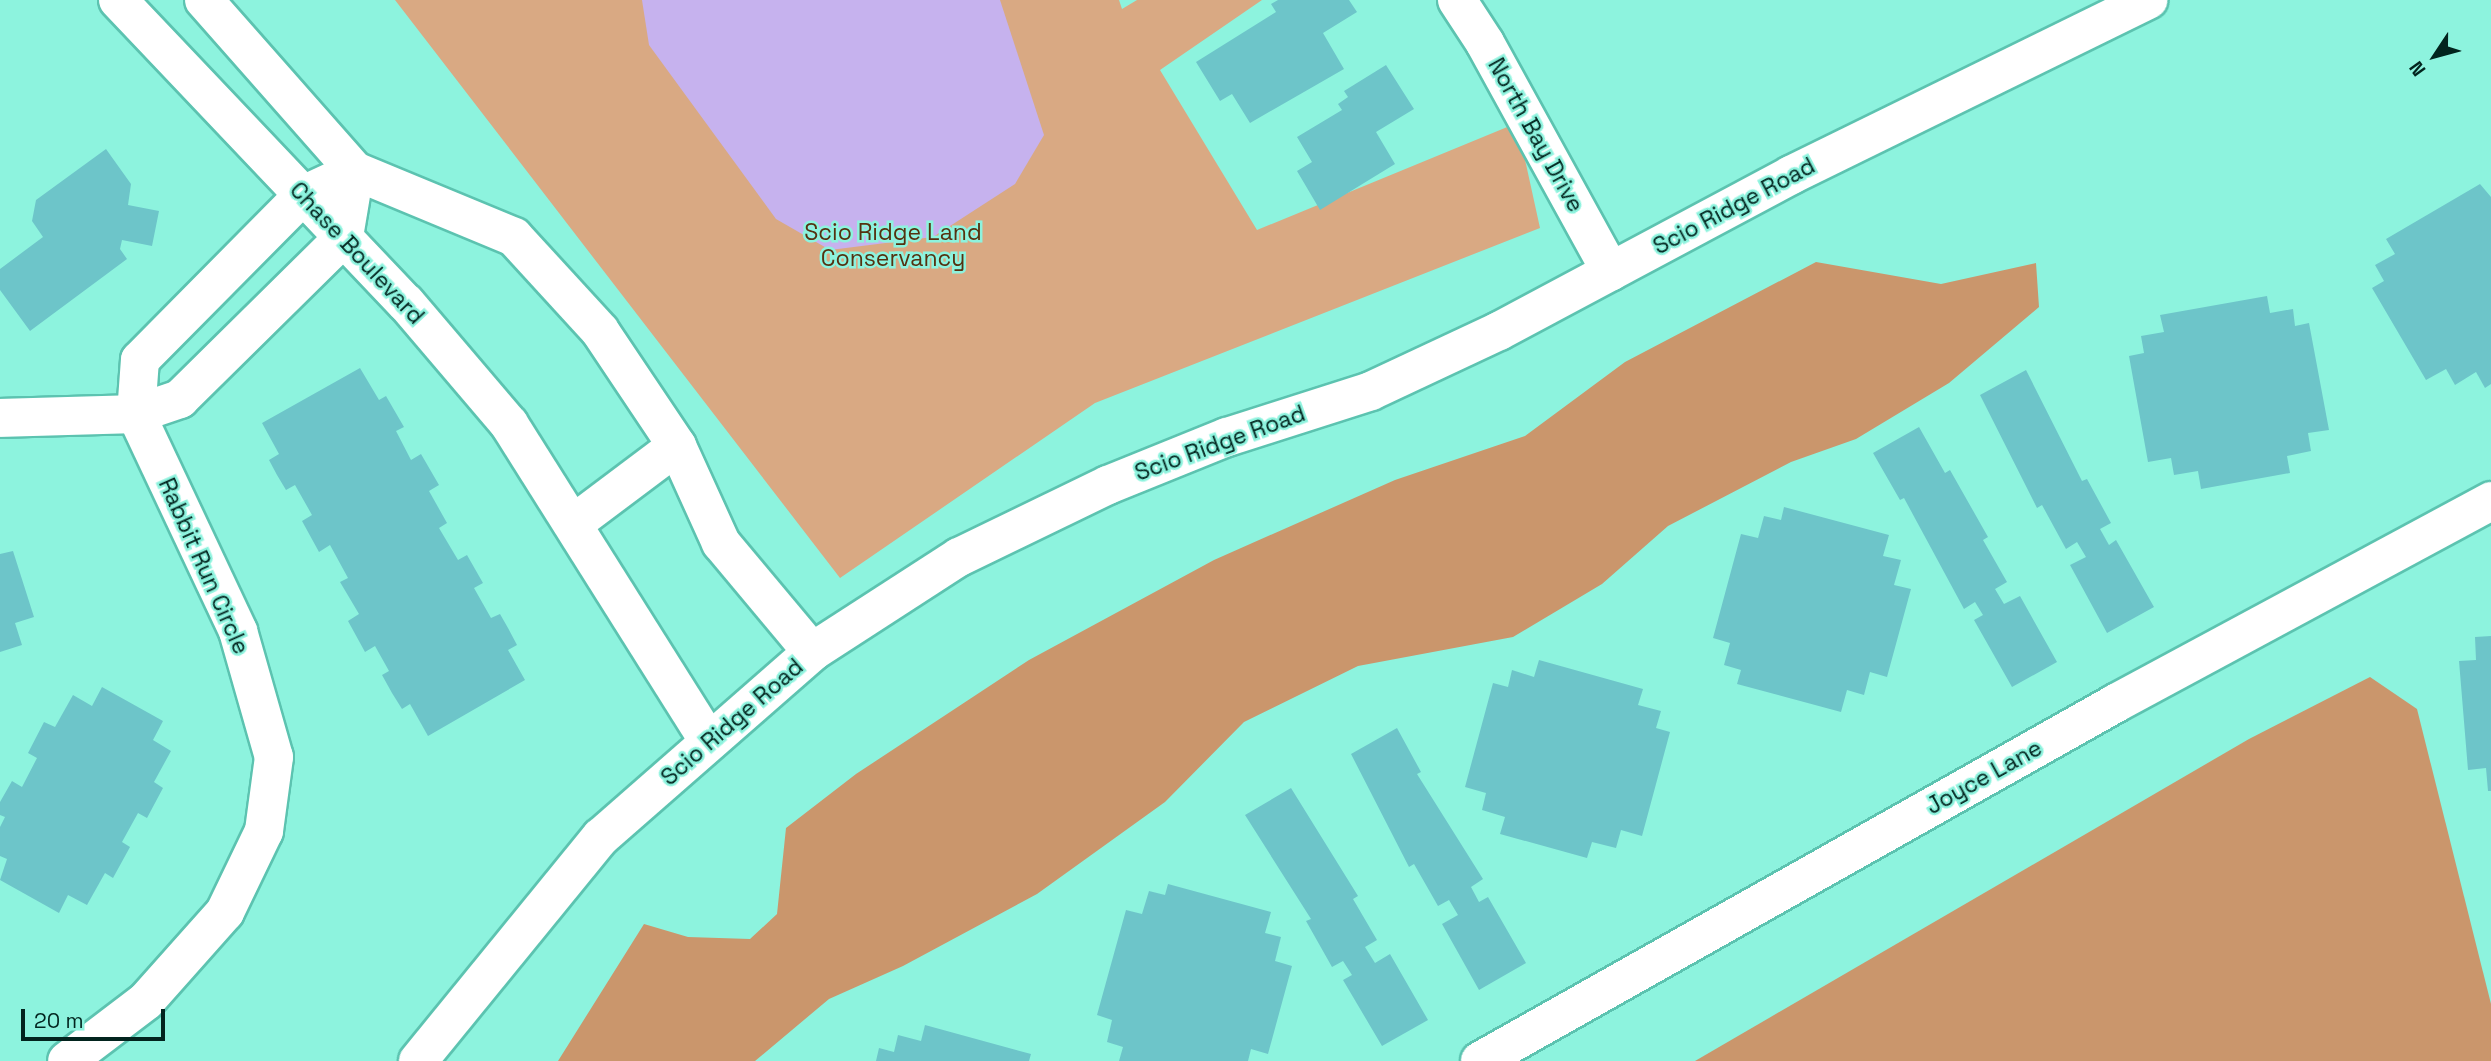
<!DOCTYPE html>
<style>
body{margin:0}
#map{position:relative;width:2491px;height:1061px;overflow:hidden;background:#8df3de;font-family:"Space Grotesk",sans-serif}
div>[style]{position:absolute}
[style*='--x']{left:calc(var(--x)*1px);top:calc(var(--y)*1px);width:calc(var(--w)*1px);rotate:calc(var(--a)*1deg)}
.green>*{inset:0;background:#d9a983}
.forest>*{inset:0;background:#ca966c}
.water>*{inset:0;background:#c6b2ee}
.building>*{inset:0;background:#6dc5c9}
.roads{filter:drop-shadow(2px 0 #5cc3b0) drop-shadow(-2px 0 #5cc3b0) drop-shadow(0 2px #5cc3b0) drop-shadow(0 -2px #5cc3b0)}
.minor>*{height:38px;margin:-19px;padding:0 19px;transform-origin:19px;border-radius:19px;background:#fff}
span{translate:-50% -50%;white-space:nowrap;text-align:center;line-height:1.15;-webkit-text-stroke:5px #8df3de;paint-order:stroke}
.street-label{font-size:23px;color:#02241e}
.park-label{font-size:23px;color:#553110}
.north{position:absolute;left:2400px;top:21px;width:70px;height:70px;-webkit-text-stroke:5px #8df3de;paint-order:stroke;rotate:234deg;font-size:19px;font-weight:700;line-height:28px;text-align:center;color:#02241e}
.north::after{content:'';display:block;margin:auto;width:24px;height:32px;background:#02241e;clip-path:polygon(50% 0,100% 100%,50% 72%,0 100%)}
.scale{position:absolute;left:21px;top:1009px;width:144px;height:32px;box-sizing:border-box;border:4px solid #02241e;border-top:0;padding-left:9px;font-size:21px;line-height:24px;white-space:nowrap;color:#02241e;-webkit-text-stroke:5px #8df3de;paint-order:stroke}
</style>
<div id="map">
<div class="green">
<i style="clip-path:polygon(395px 0,1119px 0,1122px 9px,1137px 0,1262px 0,1160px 70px,1257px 230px,1517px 123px,1540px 228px,1095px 403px,840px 578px)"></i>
</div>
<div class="forest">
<i style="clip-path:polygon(1816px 262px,1941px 284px,2036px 263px,2039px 307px,1949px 383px,1856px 439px,1791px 462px,1668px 526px,1602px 584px,1513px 637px,1358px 666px,1244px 722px,1165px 802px,1037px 894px,903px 966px,829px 999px,755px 1061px,558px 1061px,644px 924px,688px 937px,750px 939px,777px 914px,786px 828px,856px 774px,1029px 660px,1214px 560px,1395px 480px,1525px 436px,1625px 362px)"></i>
<i style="clip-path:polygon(2370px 677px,2417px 709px,2491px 1004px,2491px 1061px,1695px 1061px,2249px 739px)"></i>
</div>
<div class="water">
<i style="clip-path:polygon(642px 0,1000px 0,1044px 135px,1015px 184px,933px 237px,830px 250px,776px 219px,649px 45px)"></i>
</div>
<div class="building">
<i style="clip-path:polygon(1278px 0,1349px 0,1357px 12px,1323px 33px,1344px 69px,1250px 123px,1232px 94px,1220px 101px,1196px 62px,1276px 12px,1271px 4px)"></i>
<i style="clip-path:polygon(1386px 65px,1414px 109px,1376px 132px,1395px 164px,1320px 210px,1297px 171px,1312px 162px,1297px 137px,1342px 110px,1338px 104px,1348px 97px,1344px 91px)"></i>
<i style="clip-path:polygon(106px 149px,131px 184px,128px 205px,159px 211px,152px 246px,122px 240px,120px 249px,127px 259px,30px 331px,0 290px,0 269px,43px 237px,32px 221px,36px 200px)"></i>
<i style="clip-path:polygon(2480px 184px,2491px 197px,2491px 384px,2485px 388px,2476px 372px,2455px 385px,2446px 369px,2426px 380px,2372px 288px,2384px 281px,2375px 265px,2395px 254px,2386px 239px)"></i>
<i style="clip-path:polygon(2267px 296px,2270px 313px,2293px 309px,2295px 326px,2309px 323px,2329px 430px,2308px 433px,2311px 451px,2287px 456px,2290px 473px,2201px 489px,2198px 471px,2174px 475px,2171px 458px,2148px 462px,2129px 356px,2144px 353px,2141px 336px,2164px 332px,2160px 315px)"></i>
<i style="clip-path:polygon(360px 368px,379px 400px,386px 396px,404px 427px,396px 431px,411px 460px,421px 454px,439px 485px,429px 491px,447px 523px,439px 528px,458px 560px,467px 555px,483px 583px,474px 588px,491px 618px,500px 614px,508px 628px,517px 645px,508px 650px,525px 680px,428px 736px,410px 704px,402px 709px,392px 693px,382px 675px,389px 671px,375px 646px,365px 652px,348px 621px,359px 614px,340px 582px,348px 578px,330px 545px,319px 552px,302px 521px,312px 515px,295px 485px,286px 490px,277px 475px,269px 460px,279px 454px,262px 423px)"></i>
<i style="clip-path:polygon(2026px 370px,2082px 481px,2087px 479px,2111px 523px,2100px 529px,2109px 545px,2116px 540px,2154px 607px,2107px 633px,2070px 565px,2086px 557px,2077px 542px,2066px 549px,2042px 505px,2037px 508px,1980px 395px)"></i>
<i style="clip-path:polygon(1919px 427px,1945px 473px,1950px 470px,1988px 537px,1983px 540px,2007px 582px,1995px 589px,2004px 604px,2020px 596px,2057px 662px,2012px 687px,1974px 620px,1983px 615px,1975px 602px,1964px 609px,1904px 498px,1900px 500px,1873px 453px)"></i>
<i style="clip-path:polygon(1784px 507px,1889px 535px,1883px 556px,1901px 560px,1894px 585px,1911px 589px,1887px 677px,1870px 672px,1864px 695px,1847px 690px,1841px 712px,1737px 684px,1741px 670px,1724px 665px,1730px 643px,1713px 638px,1741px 534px,1758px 538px,1764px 516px,1781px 520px)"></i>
<i style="clip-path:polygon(13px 551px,34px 617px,15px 623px,22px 645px,0 652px,0 554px)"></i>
<i style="clip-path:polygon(2491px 636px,2491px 791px,2488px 791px,2486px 768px,2468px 770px,2459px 661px,2476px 660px,2475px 637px)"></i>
<i style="clip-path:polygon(1539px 660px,1643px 689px,1638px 705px,1661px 711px,1656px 728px,1670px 732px,1642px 836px,1621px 830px,1616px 848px,1592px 842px,1587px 858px,1500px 834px,1505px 817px,1482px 810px,1486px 793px,1465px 787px,1493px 683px,1508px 687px,1512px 670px,1534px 677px)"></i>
<i style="clip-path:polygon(102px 687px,163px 721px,153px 740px,171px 751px,154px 782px,163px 788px,147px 818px,138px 813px,122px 842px,130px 847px,113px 878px,105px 873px,87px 905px,68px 895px,59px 913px,0 880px,7px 859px,0 856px,0 827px,5px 817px,0 815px,0 802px,12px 781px,22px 787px,37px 758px,28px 753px,44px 722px,55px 727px,73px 695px,92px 706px)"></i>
<i style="clip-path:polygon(1397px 728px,1421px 772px,1417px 774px,1483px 879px,1471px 887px,1479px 902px,1488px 897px,1526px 963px,1479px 990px,1442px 924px,1458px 915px,1449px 900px,1438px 906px,1414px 864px,1409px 867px,1351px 754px)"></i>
<i style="clip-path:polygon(1291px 788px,1358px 896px,1353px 899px,1377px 940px,1365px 947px,1375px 963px,1390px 954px,1428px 1020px,1382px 1046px,1343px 980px,1352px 975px,1343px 961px,1332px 967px,1306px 921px,1311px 919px,1245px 815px)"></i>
<i style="clip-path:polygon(1168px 884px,1271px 912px,1265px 933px,1281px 937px,1275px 961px,1292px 966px,1268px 1054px,1251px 1049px,1248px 1061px,1119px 1061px,1123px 1047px,1107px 1042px,1112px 1020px,1097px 1015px,1126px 910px,1142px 914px,1149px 891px,1165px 895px)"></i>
<i style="clip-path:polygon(925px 1025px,1031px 1054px,1029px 1061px,876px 1061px,879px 1048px,894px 1052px,898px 1035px,921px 1041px)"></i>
</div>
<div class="roads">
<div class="minor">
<i style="--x:118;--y:0;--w:418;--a:46.5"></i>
<i style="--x:406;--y:303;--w:159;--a:49.6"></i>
<i style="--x:509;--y:424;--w:375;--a:57.8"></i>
<i style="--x:204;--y:0;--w:228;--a:48.6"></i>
<i style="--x:355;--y:171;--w:172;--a:22.5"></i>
<i style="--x:514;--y:237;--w:127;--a:47.5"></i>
<i style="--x:600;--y:331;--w:138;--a:56.2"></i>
<i style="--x:677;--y:446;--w:107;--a:65.6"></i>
<i style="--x:721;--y:543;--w:142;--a:50.1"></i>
<i style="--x:1457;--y:0;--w:51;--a:56.9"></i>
<i style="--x:1485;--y:43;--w:261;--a:61.2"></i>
<i style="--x:355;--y:171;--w:67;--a:99.5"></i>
<i style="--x:344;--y:237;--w:231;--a:135.4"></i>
<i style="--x:180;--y:399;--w:46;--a:161.2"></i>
<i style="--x:136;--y:414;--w:54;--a:-85.8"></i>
<i style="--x:140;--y:360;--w:232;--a:-45.3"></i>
<i style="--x:303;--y:195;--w:57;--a:-24.8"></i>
<i style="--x:0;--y:418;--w:136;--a:-1.7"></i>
<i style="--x:136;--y:414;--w:240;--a:64.8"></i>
<i style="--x:238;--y:631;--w:131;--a:74.1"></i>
<i style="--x:274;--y:757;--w:75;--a:97.7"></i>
<i style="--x:264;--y:831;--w:90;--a:115.7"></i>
<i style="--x:225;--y:912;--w:119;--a:131.6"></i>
<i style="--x:146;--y:1001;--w:99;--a:142.8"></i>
<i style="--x:573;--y:524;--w:130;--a:-36.9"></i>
<i style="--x:418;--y:1061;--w:289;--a:-50.8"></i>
<i style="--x:601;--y:837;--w:281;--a:-41.2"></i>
<i style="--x:812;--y:652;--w:175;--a:-32.9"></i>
<i style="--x:959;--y:557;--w:165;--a:-25.8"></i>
<i style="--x:1108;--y:485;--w:128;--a:-22"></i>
<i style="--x:1227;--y:437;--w:151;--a:-17.7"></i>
<i style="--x:1371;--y:391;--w:141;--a:-25.1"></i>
<i style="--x:1499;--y:331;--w:331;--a:-28.1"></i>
<i style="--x:1791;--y:175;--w:398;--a:-26.1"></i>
<i style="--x:1480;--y:1061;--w:730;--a:-29.37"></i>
<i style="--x:2116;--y:703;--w:426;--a:-28.3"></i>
</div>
</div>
<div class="street-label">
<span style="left:1536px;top:135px;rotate:61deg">North Bay Drive</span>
<span style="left:1734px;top:206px;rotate:-28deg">Scio Ridge Road</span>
<span style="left:357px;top:253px;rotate:47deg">Chase Boulevard</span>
<span style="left:1220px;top:443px;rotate:-20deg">Scio Ridge Road</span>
<span style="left:204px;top:566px;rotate:66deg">Rabbit Run Circle</span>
<span style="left:732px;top:722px;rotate:-41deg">Scio Ridge Road</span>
<span style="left:1984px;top:777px;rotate:-29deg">Joyce Lane</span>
</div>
<div class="park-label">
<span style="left:893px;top:245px">Scio Ridge Land<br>Conservancy</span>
</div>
<div class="north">N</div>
<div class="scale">20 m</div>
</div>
